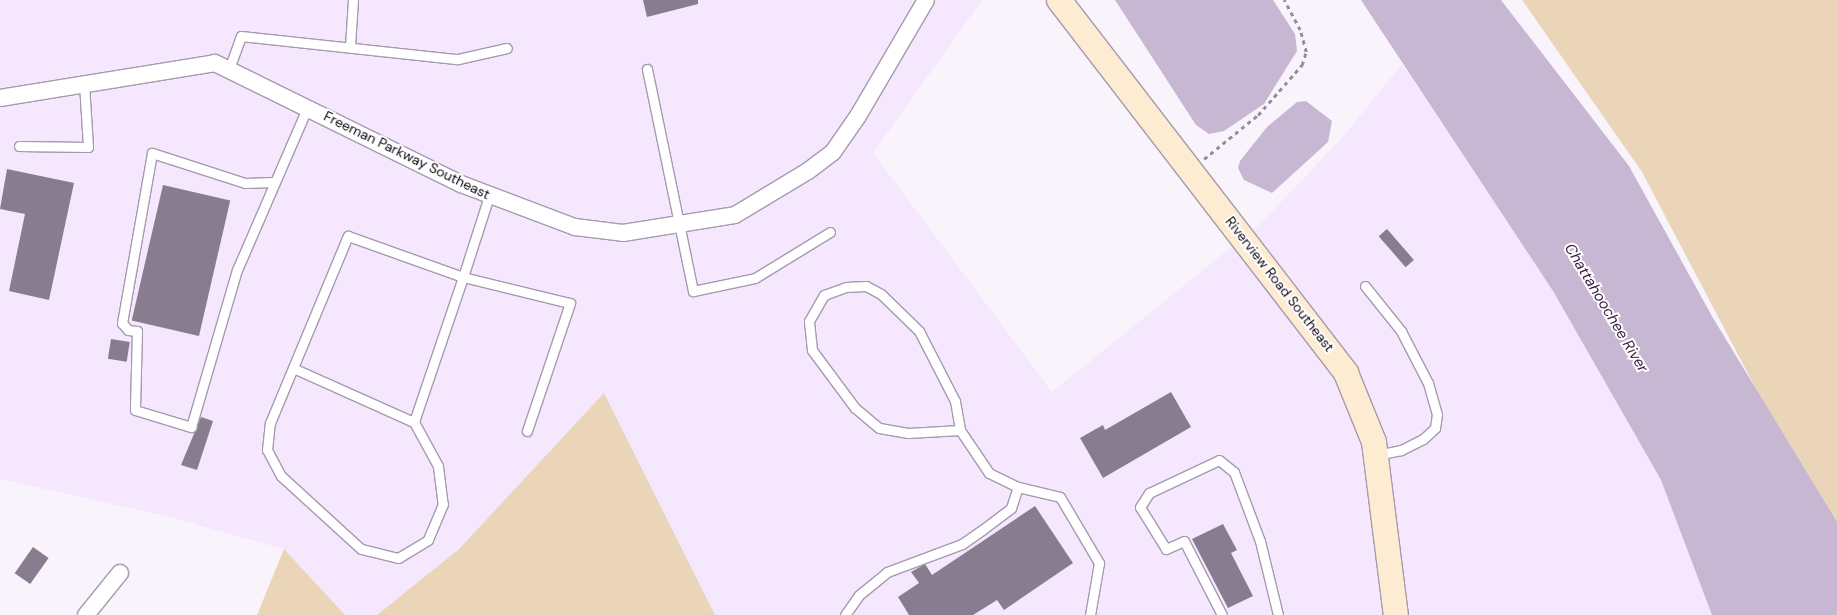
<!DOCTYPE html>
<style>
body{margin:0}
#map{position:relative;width:1837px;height:615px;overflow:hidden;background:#f9f3fc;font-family:"DM Sans",sans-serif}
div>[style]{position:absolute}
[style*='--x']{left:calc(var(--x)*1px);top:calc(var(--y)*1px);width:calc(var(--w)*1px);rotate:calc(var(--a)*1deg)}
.built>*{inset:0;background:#f5e7fd}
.green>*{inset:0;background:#ead5b9}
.water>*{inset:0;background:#c8b7d3}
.building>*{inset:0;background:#887c8f;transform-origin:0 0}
.path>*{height:2.5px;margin-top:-1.25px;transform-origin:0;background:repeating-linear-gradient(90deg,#948f97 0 4px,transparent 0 8px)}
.roads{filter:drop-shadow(1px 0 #a69aad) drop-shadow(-1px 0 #a69aad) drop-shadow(0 1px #a69aad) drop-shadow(0 -1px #a69aad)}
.lane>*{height:9px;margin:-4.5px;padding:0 4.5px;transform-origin:4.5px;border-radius:4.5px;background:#fff}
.street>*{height:16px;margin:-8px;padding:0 8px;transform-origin:8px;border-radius:8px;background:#fff}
.secondary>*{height:24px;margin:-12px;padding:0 12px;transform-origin:12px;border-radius:12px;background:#feecd2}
span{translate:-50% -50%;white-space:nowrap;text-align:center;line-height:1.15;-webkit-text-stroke:4px #fff;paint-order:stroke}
.street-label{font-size:14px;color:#0e0a11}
.water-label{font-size:15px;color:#381f45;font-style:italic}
</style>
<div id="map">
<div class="built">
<i style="clip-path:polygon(0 0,982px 0,873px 153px,1052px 392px,1259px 225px,1342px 138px,1402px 64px,1629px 401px,1734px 615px,715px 615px,604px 393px,459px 549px,377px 615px,345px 615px,284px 549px,166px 516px,0 479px)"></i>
</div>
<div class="green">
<i style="clip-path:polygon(1522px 0,1837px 0,1837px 543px,1642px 172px)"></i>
<i style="clip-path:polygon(604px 393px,715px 615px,377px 615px,459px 549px)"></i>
<i style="clip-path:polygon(284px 549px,345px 615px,257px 615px)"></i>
</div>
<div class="water">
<i style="clip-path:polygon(1115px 0,1273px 0,1295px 34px,1297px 51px,1264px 104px,1224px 131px,1209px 134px,1196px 125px)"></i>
<i style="clip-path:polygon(1361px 0,1501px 0,1629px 166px,1713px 318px,1837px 522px,1837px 615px,1712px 615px,1661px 480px,1553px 291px)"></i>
<i style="clip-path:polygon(1306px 101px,1332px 121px,1328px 142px,1272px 193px,1244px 180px,1238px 168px,1240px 161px,1267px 127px,1297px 102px)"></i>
</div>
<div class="building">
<i style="clip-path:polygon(643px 0,698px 0,698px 4px,647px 17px)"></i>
<i style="clip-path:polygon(7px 169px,74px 183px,49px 300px,9px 291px,25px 214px,0 209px)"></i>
<i style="left:163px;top:185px;width:69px;height:139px;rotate:13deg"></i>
<i style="left:1387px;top:229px;width:41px;height:11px;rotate:49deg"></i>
<i style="left:111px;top:339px;width:19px;height:20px;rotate:9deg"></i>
<i style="clip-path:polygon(1171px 392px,1191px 427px,1103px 478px,1080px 438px,1103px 425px,1105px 430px)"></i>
<i style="clip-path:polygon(201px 417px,213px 421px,197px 470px,181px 465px)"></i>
<i style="clip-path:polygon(1035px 506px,1073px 563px,1004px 610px,997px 600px,973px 615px,909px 615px,898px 597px,919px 583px,911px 572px,925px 564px,932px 575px)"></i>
<i style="clip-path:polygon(1223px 524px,1237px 550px,1231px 553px,1253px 596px,1228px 608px,1192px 539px)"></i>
<i style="left:33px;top:547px;width:19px;height:32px;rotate:35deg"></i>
</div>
<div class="path">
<i style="--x:1204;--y:159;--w:70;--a:-39.2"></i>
<i style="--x:1258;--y:115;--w:67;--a:-48.7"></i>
<i style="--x:1302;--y:65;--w:14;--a:-73"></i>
<i style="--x:1306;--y:52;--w:23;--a:-105"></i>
<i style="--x:1300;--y:30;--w:34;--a:-118"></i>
</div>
<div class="roads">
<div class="lane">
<i style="--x:350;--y:46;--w:46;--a:-86.3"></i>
<i style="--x:229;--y:69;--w:35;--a:-70"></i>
<i style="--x:241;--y:36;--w:218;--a:6.1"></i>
<i style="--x:458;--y:59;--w:50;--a:-12.7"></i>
<i style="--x:647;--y:69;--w:227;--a:78.3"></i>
<i style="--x:693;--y:291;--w:63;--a:-11.8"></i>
<i style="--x:755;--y:278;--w:88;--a:-31.5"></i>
<i style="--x:19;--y:146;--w:69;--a:0.8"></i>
<i style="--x:88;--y:147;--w:64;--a:-93.6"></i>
<i style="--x:274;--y:182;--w:29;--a:178"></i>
<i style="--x:245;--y:183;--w:98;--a:-162.1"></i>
<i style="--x:152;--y:153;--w:173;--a:100"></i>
<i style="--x:122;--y:323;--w:9;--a:49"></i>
<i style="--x:128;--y:330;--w:9;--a:6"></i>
<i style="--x:137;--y:331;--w:79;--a:91.5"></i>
<i style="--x:135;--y:410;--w:59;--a:16.9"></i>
<i style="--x:191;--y:427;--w:164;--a:-73.7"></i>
<i style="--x:237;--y:270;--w:179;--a:-66.6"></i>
<i style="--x:489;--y:196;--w:85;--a:107.8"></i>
<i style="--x:463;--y:277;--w:153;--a:108.7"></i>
<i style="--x:414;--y:422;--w:50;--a:61.4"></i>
<i style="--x:438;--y:466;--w:38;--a:83"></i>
<i style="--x:443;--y:504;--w:39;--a:113"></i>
<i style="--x:428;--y:540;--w:35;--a:149"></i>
<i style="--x:398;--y:558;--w:38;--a:-166"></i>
<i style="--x:361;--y:549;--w:108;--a:-137.6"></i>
<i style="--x:281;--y:476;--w:30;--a:-118"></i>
<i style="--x:267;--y:450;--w:27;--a:-84"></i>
<i style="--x:270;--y:423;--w:203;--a:-67.4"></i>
<i style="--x:348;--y:236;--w:122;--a:19.6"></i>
<i style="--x:463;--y:277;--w:110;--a:13.7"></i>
<i style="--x:570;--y:303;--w:135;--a:108.6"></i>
<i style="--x:1365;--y:286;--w:58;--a:51.3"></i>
<i style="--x:1401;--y:331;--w:59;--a:62.6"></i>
<i style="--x:1428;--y:383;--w:32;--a:74"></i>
<i style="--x:1437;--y:414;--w:14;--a:98"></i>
<i style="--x:1435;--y:428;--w:16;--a:137"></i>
<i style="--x:1423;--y:439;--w:25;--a:153"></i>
<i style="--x:1401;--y:450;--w:25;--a:168"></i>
<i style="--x:293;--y:368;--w:133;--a:24.1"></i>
<i style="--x:960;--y:430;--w:52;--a:176.7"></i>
<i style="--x:908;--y:433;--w:29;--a:-170"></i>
<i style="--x:879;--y:428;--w:31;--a:-140"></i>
<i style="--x:855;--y:408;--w:72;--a:-126.6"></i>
<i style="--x:812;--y:350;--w:29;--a:-96"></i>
<i style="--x:809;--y:321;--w:30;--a:-60"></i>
<i style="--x:824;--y:295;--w:23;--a:-20"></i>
<i style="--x:846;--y:287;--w:20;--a:-3"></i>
<i style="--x:866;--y:286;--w:17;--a:28"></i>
<i style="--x:881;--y:294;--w:53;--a:44.2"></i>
<i style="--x:919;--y:331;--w:79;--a:62.8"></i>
<i style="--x:955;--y:401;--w:29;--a:80"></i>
<i style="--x:960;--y:430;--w:52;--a:56"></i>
<i style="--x:989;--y:473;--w:32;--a:26"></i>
<i style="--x:1018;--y:487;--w:43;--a:13.4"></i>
<i style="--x:1060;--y:497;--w:77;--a:59.4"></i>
<i style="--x:1099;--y:563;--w:53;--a:99.8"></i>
<i style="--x:845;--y:615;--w:24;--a:-55"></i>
<i style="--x:859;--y:595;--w:36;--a:-39"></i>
<i style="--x:887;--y:572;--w:80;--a:-20.5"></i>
<i style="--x:962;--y:544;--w:24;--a:-35"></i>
<i style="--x:982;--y:530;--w:36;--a:-37"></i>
<i style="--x:1011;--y:508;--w:22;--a:-72"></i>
<i style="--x:1222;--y:615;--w:83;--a:-117.2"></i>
<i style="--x:1184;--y:541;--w:20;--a:156"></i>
<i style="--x:1166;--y:549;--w:49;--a:-121.8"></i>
<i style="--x:1140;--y:507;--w:17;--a:-57"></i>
<i style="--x:1149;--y:493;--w:77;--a:-25.2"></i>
<i style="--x:1219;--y:460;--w:19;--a:39"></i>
<i style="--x:1234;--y:472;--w:74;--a:69.4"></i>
<i style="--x:1260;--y:541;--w:76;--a:76.3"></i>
</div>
<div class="street">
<i style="--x:0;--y:98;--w:218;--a:-9.2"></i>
<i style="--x:215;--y:63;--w:274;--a:26.2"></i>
<i style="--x:461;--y:184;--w:122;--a:20.7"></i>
<i style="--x:575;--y:227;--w:48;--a:7.1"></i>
<i style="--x:623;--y:233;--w:113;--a:-9.1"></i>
<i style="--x:735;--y:215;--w:85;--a:-31.1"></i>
<i style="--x:808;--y:171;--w:31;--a:-37"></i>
<i style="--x:833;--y:152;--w:44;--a:-55.2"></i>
<i style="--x:858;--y:116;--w:134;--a:-59.6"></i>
<i style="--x:86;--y:615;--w:54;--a:-51"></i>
</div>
<div class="secondary">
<i style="--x:1059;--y:0;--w:471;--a:52.4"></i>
<i style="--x:1346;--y:373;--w:74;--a:67.9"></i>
<i style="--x:1374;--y:442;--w:174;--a:82.8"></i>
</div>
</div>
<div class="street-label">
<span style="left:407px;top:155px;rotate:26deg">Freeman Parkway Southeast</span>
<span style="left:1280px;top:284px;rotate:52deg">Riverview Road Southeast</span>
</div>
<div class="water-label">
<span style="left:1606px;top:308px;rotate:59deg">Chattahoochee River</span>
</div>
</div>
